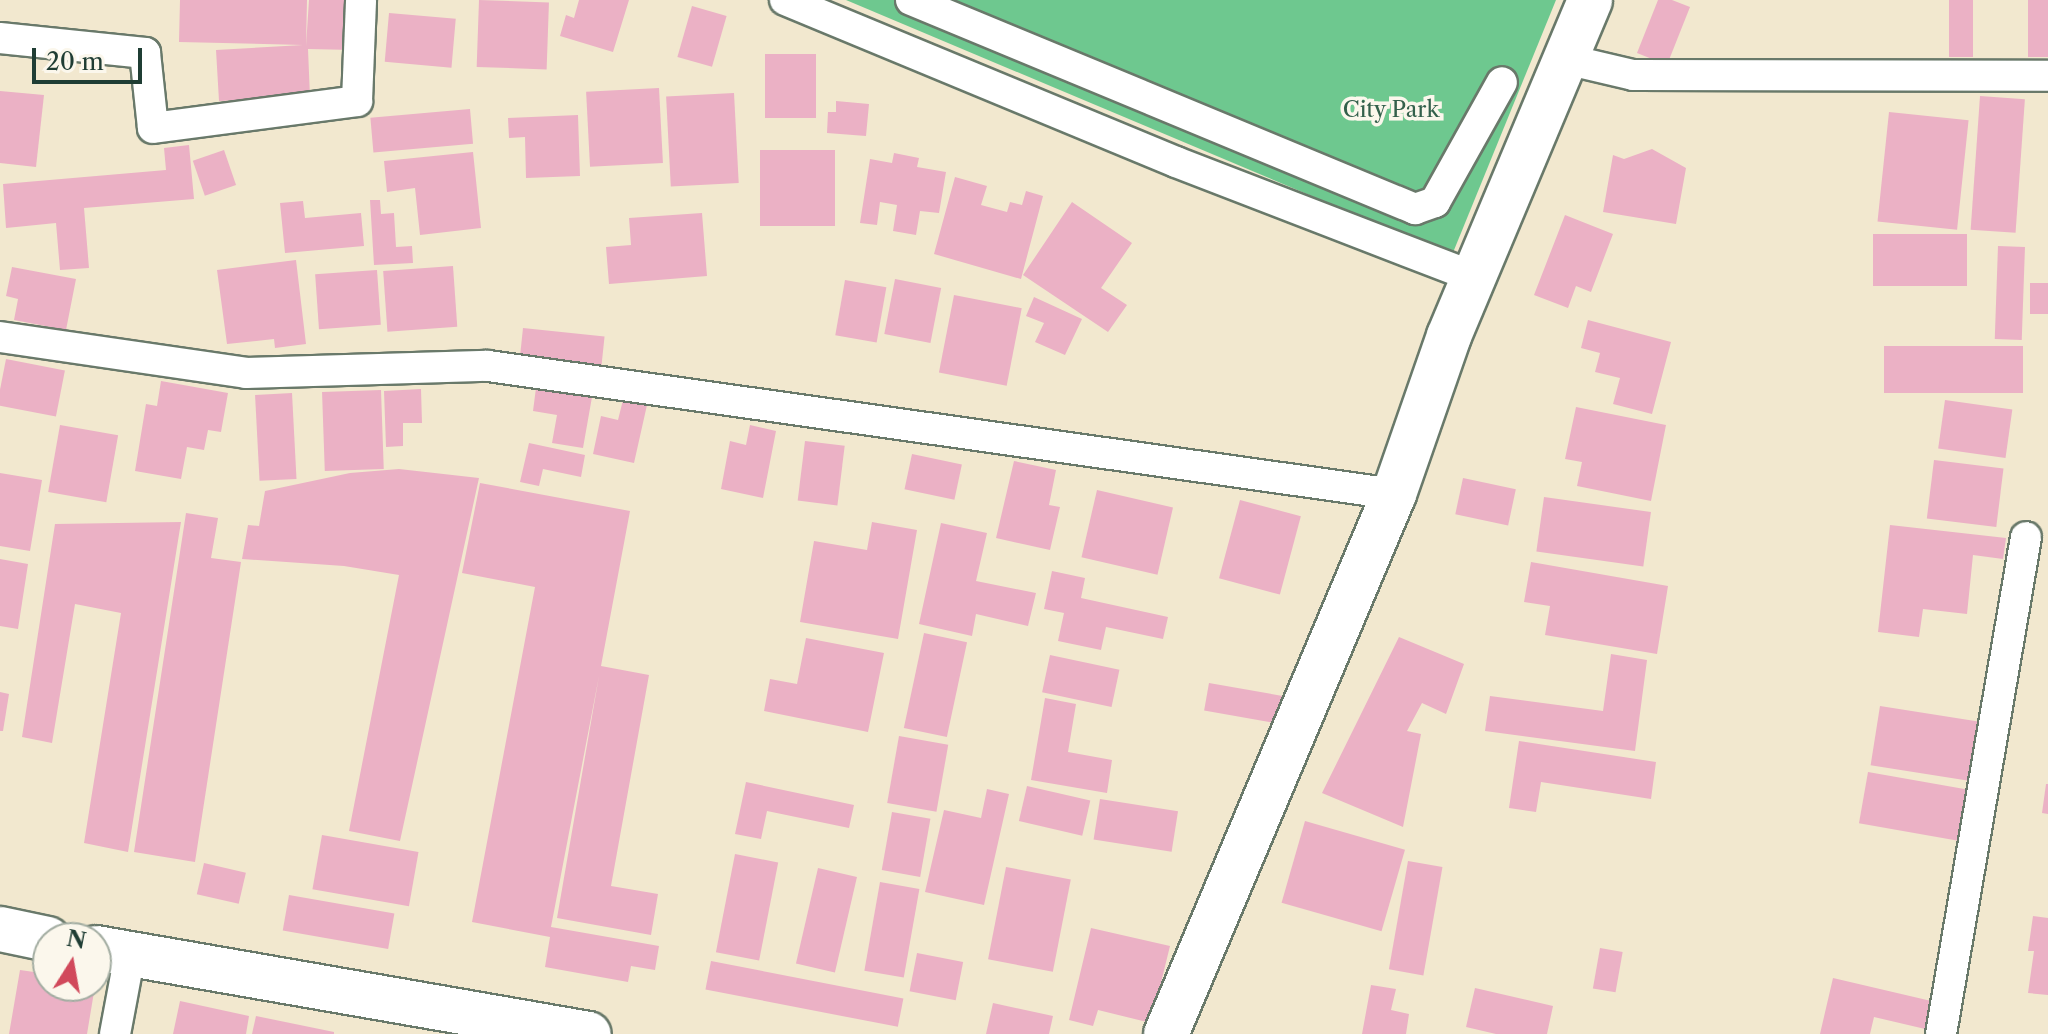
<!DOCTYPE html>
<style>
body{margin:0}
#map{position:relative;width:2048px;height:1034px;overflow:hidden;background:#f2e8cf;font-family:"Libre Caslon Text",serif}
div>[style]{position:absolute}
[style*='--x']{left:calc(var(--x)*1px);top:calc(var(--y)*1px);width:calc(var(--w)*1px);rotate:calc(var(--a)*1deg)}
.green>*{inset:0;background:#6ec88f}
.building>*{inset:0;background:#ebb1c5;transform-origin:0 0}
.roads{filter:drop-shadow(2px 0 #69796a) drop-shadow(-2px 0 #69796a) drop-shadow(0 2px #69796a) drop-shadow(0 -2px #69796a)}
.street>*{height:30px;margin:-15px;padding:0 15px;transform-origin:15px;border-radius:15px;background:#fff}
.secondary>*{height:44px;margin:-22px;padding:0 22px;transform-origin:22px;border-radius:22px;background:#fff}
span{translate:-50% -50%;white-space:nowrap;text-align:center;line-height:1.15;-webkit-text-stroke:7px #fbf7ec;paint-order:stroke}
.park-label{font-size:22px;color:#33604b}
.north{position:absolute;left:32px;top:922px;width:80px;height:80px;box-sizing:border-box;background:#fbf7ec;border:2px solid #a3ada2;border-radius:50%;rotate:11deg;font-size:22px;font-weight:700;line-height:32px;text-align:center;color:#1f3d34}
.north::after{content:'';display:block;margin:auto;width:28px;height:36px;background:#d1495b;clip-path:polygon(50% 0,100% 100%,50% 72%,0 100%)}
.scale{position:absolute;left:32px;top:48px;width:110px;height:36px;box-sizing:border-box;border:4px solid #1f3d34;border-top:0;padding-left:10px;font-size:24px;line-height:28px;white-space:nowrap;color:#1f3d34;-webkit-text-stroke:6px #fbf7ec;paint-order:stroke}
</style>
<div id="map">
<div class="green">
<i style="clip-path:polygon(846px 0,1556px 0,1452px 255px)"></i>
</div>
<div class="building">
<i style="clip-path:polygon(180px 0,307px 0,306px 46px,309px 0,354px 0,353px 50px,308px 49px,310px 97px,219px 101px,216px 50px,303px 45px,179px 42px)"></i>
<i style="left:479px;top:0;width:70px;height:67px;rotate:2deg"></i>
<i style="clip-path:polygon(579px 0,629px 0,613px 52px,560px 36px,566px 15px,574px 18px)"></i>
<i style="clip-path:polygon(1658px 0,1672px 0,1690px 7px,1667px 65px,1637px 53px)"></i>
<i style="left:1949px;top:0;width:24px;height:57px"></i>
<i style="left:2028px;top:0;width:20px;height:57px"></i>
<i style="left:692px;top:6px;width:36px;height:53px;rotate:16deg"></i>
<i style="left:389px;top:13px;width:67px;height:49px;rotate:5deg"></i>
<i style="left:765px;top:54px;width:51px;height:64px"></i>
<i style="left:659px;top:88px;width:75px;height:73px;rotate:87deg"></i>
<i style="clip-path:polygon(0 91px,44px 95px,36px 167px,0 163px)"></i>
<i style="left:734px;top:93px;width:90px;height:68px;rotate:87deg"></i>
<i style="left:1980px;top:96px;width:45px;height:134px;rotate:4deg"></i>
<i style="clip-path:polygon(836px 101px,869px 104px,866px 136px,827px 133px,828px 112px,836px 112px)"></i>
<i style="left:470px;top:109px;width:35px;height:100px;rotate:85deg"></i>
<i style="left:1889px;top:112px;width:80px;height:110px;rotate:6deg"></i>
<i style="clip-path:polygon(578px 115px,580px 176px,526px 178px,525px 137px,509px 138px,508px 118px)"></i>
<i style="clip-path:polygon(189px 145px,194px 199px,84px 208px,89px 268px,60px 270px,56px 223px,6px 228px,3px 184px,166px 170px,164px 148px)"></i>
<i style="clip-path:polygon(1652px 149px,1686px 168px,1676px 224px,1603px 212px,1613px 155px,1624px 159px)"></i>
<i style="left:224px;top:150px;width:37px;height:33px;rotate:71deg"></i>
<i style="left:760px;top:150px;width:75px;height:76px"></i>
<i style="clip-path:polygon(473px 152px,481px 228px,420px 235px,415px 188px,387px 192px,384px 161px)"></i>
<i style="clip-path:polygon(894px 153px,919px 158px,917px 167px,946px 172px,939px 213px,920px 211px,916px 235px,893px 231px,897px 205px,880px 202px,877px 225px,860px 223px,870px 159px,892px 163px)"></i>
<i style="clip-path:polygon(955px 177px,987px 186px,981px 205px,1007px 212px,1010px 202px,1022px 205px,1026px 191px,1043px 196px,1021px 279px,934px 254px)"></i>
<i style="clip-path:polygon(370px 200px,380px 200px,381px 214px,394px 213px,396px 247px,412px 246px,413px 263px,374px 265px)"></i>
<i style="clip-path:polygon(303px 201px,305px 218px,361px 213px,364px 246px,285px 253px,280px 203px)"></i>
<i style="clip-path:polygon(1072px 202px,1132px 243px,1101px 288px,1127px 305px,1108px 332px,1023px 275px)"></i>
<i style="clip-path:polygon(702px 213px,707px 276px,609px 284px,606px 247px,631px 245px,629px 218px)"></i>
<i style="clip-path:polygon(1565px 215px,1613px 234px,1591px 292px,1576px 286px,1568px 308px,1534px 295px)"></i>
<i style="left:1873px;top:234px;width:94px;height:52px"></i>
<i style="left:1998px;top:246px;width:27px;height:93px;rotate:2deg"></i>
<i style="clip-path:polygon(296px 260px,306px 344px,275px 348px,274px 339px,227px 344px,217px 270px)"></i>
<i style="left:453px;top:266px;width:61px;height:70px;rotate:86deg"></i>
<i style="clip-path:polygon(12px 267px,76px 279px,66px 330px,14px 320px,18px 299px,6px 296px)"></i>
<i style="left:377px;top:270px;width:55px;height:62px;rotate:86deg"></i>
<i style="left:895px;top:279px;width:47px;height:56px;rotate:11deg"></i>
<i style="left:845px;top:280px;width:42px;height:56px;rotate:10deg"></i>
<i style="left:2030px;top:283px;width:18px;height:31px"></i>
<i style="left:954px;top:295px;width:69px;height:79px;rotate:11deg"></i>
<i style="clip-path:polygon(1034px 297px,1082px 319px,1065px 355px,1035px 342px,1044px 323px,1026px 316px)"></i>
<i style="clip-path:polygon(1588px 320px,1671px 342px,1652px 414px,1613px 404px,1620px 378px,1595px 372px,1600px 353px,1581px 348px)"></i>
<i style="left:523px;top:328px;width:82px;height:31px;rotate:6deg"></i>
<i style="left:1884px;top:346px;width:139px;height:47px"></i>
<i style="left:6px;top:359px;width:60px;height:47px;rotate:11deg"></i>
<i style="clip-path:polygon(161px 381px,228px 393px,221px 432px,208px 430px,204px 450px,187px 447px,181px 479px,135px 471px,146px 404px,157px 406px)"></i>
<i style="clip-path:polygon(536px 388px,592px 397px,583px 448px,552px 443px,557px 415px,533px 411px)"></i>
<i style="clip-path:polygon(421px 389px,422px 423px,403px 423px,403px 446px,386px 447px,384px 391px)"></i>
<i style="left:381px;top:390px;width:79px;height:59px;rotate:88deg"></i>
<i style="left:292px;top:393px;width:86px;height:37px;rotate:87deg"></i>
<i style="clip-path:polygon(623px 400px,647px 405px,634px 463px,593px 454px,601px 416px,618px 420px)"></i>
<i style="left:1945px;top:400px;width:68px;height:49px;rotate:8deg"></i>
<i style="clip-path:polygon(1576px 407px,1666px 425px,1651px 501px,1577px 486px,1582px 462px,1565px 459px)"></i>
<i style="left:60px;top:425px;width:59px;height:68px;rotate:10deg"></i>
<i style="clip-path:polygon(750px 425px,776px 431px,763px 498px,721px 489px,730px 441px,746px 445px)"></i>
<i style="left:805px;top:441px;width:40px;height:60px;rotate:7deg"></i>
<i style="clip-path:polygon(529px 443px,585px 455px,581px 477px,543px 469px,539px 486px,520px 482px)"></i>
<i style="left:912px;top:454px;width:51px;height:36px;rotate:12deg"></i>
<i style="left:1934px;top:460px;width:70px;height:59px;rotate:7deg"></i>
<i style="clip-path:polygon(1014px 461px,1056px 470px,1049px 505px,1060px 507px,1050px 550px,996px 538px)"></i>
<i style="clip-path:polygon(399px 469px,479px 478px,400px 841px,349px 831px,399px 575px,344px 566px,242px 559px,248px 525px,259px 526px,265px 491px,350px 473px)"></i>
<i style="clip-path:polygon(0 473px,42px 480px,30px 551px,0 546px)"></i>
<i style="left:1463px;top:478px;width:54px;height:37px;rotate:12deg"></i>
<i style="clip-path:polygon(480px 483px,630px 511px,601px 666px,649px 675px,611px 886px,658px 894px,651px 935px,557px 918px,599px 676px,551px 927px,659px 946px,655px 970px,631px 966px,628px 982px,545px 967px,550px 937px,472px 922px,535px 587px,462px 573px)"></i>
<i style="left:1097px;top:490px;width:78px;height:69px;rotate:13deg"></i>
<i style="left:1544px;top:497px;width:108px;height:55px;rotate:8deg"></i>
<i style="left:1240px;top:500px;width:63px;height:81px;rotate:15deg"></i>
<i style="clip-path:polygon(186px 513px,218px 518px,211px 558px,241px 562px,195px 862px,134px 852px)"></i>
<i style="clip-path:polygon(181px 522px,128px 852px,84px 843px,121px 613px,75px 604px,52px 743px,22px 737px,55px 524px)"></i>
<i style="clip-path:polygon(872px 522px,917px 530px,898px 639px,800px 622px,814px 541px,867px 550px)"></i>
<i style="clip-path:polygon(941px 523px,987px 533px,976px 581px,1036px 593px,1028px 626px,976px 614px,972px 636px,919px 624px)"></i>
<i style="clip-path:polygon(1890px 525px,2006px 538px,2003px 559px,1973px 555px,1967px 614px,1923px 609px,1919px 637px,1878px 632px)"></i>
<i style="clip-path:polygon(0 559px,28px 564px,18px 629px,0 626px)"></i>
<i style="clip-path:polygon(1531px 562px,1668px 586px,1657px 654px,1545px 635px,1550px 606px,1524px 602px)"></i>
<i style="clip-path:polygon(1052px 571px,1085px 578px,1081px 598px,1168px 617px,1163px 639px,1106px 627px,1101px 650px,1058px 641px,1064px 613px,1044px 609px)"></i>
<i style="left:924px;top:633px;width:44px;height:97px;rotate:12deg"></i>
<i style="clip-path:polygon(1399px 637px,1464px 664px,1446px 714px,1422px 703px,1407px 731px,1421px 734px,1403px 827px,1322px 793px)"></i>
<i style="clip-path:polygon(806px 638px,884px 653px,868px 732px,764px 711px,770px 679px,797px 684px)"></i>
<i style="clip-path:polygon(1611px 654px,1647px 660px,1635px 751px,1485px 731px,1490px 696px,1603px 711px)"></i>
<i style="left:1050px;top:655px;width:71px;height:38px;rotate:12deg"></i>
<i style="left:1209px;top:683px;width:83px;height:28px;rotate:10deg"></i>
<i style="clip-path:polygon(0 692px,9px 694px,3px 731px,0 731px)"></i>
<i style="clip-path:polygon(1045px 698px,1076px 704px,1068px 752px,1112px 760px,1107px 793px,1031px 780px)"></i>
<i style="left:1880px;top:706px;width:101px;height:60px;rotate:9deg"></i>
<i style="left:899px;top:736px;width:50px;height:68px;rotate:10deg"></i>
<i style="clip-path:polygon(1519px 741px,1656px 762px,1651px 799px,1541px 782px,1536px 812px,1509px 808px)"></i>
<i style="left:1868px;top:772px;width:105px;height:52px;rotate:10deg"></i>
<i style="clip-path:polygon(746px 782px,854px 805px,849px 828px,767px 811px,761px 839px,735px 834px)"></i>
<i style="clip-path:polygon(2046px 784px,2048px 784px,2048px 814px,2042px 813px)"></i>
<i style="left:1027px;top:786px;width:65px;height:36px;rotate:13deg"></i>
<i style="clip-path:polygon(987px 789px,1009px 794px,984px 905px,925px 892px,944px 810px,981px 818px)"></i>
<i style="left:1100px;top:799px;width:79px;height:41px;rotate:9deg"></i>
<i style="left:892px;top:812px;width:39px;height:59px;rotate:10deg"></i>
<i style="left:1305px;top:821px;width:104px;height:85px;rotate:16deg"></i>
<i style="left:322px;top:835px;width:98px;height:55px;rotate:10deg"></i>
<i style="left:735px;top:854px;width:44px;height:100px;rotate:11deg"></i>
<i style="left:1408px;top:861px;width:35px;height:110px;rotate:10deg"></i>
<i style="left:204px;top:863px;width:43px;height:32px;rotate:13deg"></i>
<i style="left:1006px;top:867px;width:66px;height:94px;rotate:11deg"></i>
<i style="left:818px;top:868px;width:40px;height:98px;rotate:13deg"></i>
<i style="left:880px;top:882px;width:40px;height:90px;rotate:10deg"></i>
<i style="left:289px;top:895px;width:107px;height:36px;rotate:10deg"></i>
<i style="clip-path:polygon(2033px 916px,2048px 918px,2048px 995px,2028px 993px,2034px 951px,2028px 951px)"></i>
<i style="clip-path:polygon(1091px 928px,1170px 946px,1151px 1023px,1098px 1010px,1093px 1026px,1069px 1020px)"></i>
<i style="left:1600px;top:948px;width:23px;height:41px;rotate:10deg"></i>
<i style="left:917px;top:953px;width:47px;height:39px;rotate:11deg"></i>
<i style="left:711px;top:961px;width:196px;height:29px;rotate:11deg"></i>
<i style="clip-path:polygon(20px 970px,48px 974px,48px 986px,95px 986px,87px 1034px,9px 1034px)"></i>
<i style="clip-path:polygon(1833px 978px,1944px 1004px,1938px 1032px,1874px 1017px,1870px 1034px,1820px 1034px)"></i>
<i style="clip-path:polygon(1371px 985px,1396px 989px,1391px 1010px,1409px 1014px,1406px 1034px,1362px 1034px)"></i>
<i style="clip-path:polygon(1475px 988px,1553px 1006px,1547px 1034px,1496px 1034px,1466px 1027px)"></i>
<i style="clip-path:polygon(180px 1001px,249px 1016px,246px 1034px,173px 1034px)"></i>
<i style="clip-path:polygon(993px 1003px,1053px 1016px,1049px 1034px,986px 1034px)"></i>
<i style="clip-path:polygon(256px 1016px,334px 1032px,334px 1034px,252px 1034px)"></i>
</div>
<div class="roads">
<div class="street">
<i style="--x:785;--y:0;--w:423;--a:22.5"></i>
<i style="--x:1176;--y:162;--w:319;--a:21.1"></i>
<i style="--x:911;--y:0;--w:546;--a:22.52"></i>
<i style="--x:1415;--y:209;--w:21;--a:-19"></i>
<i style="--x:1435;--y:202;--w:137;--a:-60.8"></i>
<i style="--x:0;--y:38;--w:146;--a:5.9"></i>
<i style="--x:145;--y:53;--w:75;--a:83.9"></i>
<i style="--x:153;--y:128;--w:206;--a:-7.5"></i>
<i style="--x:357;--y:101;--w:101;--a:-87.7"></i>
<i style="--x:1565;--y:59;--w:70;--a:13.2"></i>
<i style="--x:1633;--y:75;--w:415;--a:0.1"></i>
<i style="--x:0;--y:337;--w:249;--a:8.3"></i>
<i style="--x:246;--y:373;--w:242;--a:-1.7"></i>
<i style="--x:488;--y:366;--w:915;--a:8.04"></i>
<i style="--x:115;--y:1034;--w:81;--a:-79.4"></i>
<i style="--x:1941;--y:1034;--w:504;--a:-80.29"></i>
</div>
<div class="secondary">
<i style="--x:0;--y:929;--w:49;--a:11.8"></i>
<i style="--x:96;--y:948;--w:500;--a:9.9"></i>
<i style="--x:1166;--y:1034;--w:586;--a:-67.11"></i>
<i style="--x:1394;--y:494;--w:167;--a:-70.8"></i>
<i style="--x:1449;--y:336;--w:364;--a:-67.2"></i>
</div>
</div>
<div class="park-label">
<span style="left:1391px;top:110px">City Park</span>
</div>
<div class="north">N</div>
<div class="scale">20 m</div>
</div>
